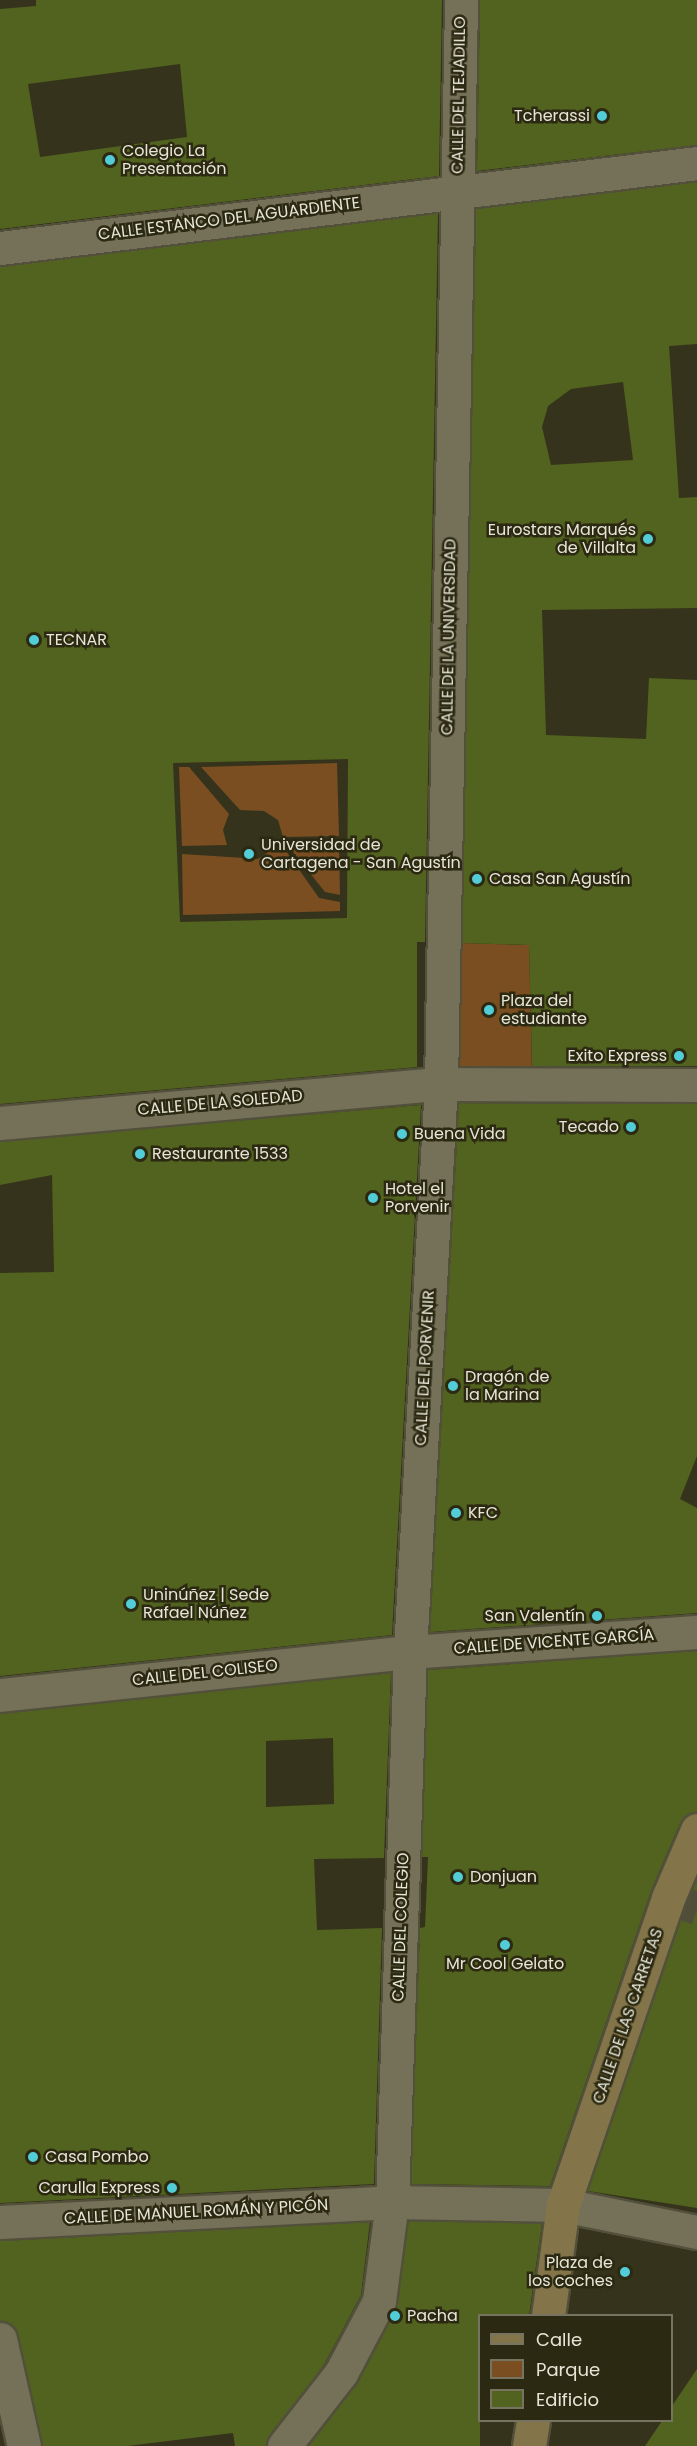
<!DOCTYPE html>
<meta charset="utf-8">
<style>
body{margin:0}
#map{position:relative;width:697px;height:2446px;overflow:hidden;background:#36331c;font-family:Poppins,sans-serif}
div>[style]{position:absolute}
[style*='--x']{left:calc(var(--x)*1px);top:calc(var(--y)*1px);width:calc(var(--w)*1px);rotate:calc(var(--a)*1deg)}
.green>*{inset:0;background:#7a4e21}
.building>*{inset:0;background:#51631e}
.street-tunnel>*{height:33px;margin-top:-16.5px;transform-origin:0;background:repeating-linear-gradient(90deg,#504e38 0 33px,transparent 0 49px)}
.roads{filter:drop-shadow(2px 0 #52503b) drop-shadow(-2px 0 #52503b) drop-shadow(0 2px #52503b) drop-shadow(0 -2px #52503b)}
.street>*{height:33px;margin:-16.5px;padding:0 16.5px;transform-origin:16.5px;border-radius:16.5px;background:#747158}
.secondary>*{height:33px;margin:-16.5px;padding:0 16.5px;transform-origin:16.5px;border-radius:16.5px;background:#837549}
.dots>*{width:16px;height:16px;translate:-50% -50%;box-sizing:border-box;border:3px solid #2c2912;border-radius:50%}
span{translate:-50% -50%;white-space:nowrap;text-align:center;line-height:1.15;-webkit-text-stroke:5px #2c2912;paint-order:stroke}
.street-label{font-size:16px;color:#e6e5d6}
.poi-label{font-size:16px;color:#e6e5d6}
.right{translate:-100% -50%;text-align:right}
.left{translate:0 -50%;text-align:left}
.legend{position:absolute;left:478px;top:2314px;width:195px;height:108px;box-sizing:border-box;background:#2c2912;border:2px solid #767460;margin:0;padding:8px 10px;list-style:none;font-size:18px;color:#e6e5d6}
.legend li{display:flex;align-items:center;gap:12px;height:30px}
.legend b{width:30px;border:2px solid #767460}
</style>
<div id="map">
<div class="green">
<i style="clip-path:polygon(337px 763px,339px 836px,283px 837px,278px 820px,264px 811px,240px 810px,201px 767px)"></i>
<i style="clip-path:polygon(179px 767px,189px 767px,229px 814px,223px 830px,227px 845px,182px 846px)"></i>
<i style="clip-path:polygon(286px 843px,339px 844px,340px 895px,325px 892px)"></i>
<i style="clip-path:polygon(281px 844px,319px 898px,340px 902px,340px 911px,183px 915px,182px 854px,258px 859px)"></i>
<i style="clip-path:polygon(460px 943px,529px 945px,532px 1075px,447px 1078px)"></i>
</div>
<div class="building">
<i style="clip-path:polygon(evenodd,36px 0,442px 0,439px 176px,0 229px,0 9px,36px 6px,36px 0,180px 64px,187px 137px,40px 157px,28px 84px,180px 64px)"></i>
<i style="clip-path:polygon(480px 0,697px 0,697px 145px,477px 171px)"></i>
<i style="clip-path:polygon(evenodd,697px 182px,697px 344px,669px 346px,679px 498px,697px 497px,697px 608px,542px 610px,546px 735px,646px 739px,649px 678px,697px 680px,697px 1066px,532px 1066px,529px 945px,462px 943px,476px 209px,697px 182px,623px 382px,633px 460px,551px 465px,542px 427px,548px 406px,571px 389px,623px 382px)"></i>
<i style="clip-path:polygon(evenodd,438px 213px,425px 942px,417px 942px,417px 1067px,0 1104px,0 266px,438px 213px,348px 759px,347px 918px,180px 922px,173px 763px,348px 759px)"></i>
<i style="clip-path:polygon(459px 1103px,697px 1104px,697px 1456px,680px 1499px,697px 1508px,697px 1613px,430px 1632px)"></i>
<i style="clip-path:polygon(421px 1105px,392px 1635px,0 1676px,0 1273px,54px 1272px,52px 1175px,0 1185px,0 1141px)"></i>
<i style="clip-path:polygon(697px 1651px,697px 1812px,680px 1823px,651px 1891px,550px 2186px,411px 2184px,420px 1928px,425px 1927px,428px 1857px,422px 1857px,428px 1670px)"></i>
<i style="clip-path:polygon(evenodd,391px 1673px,384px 1858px,314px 1859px,317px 1930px,382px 1928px,374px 2184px,0 2203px,0 1713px,391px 1673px,333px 1738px,334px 1804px,266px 1807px,266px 1741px,333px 1738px)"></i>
<i style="clip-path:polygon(697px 1878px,697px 2208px,588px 2191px,686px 1905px)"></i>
<i style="clip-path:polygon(408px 2221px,542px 2223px,529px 2316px,480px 2316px,480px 2446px,308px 2446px,357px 2382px,396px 2310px)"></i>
<i style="clip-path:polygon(370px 2222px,361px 2295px,325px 2363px,266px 2446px,235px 2446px,233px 2433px,127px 2446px,42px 2446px,18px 2335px,0 2321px,0 2241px)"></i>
<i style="clip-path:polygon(697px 2369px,697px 2446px,645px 2446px,662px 2421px,672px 2421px,672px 2406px)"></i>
</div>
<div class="street-tunnel">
<i style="--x:668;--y:1898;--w:31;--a:19"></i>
</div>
<div class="roads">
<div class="street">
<i style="--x:0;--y:248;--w:702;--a:-6.95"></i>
<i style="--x:0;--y:1123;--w:443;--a:-5.1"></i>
<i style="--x:441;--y:1084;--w:256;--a:0.2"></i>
<i style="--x:0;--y:1695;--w:412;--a:-6"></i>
<i style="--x:410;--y:1652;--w:288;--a:-4"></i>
<i style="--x:0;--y:2222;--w:393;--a:-2.9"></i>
<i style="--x:392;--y:2202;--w:171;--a:1"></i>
<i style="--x:563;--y:2205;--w:137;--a:11.4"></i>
<i style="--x:0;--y:2339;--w:110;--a:77.4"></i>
<i style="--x:284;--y:2446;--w:93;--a:-52"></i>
<i style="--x:341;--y:2373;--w:81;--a:-62.2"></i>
<i style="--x:379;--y:2301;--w:100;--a:-82.5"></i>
<i style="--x:392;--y:2202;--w:550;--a:-88.13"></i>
<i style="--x:410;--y:1652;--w:569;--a:-86.88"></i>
<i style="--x:441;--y:1084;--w:1084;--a:-88.94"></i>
</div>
<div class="secondary">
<i style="--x:548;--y:2316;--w:112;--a:-82.3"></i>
<i style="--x:563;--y:2205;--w:324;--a:-71.1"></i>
<i style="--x:668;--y:1898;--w:74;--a:-66.9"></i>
<i style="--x:529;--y:2446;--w:26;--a:-81"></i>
</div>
</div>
<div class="dots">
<i style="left:602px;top:116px;background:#52ccd6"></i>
<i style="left:110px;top:160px;background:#52ccd6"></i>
<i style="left:648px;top:539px;background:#52ccd6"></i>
<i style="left:34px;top:640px;background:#52ccd6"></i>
<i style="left:249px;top:854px;background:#52ccd6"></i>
<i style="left:477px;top:879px;background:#52ccd6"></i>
<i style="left:489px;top:1010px;background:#52ccd6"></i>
<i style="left:679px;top:1056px;background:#52ccd6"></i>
<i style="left:631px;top:1127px;background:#52ccd6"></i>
<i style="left:402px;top:1134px;background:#52ccd6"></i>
<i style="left:140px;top:1154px;background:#52ccd6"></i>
<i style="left:373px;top:1198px;background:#52ccd6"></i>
<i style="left:453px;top:1386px;background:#52ccd6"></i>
<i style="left:456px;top:1513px;background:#52ccd6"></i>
<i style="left:131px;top:1604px;background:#52ccd6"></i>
<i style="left:597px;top:1616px;background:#52ccd6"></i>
<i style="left:458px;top:1877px;background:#52ccd6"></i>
<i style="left:505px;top:1945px;background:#52ccd6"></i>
<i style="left:33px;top:2157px;background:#52ccd6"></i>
<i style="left:172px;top:2188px;background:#52ccd6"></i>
<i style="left:625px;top:2272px;background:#52ccd6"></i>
<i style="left:395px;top:2316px;background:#52ccd6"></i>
</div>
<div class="street-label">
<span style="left:459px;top:95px;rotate:-89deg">CALLE DEL TEJADILLO</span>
<span style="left:229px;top:219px;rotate:-7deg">CALLE ESTANCO DEL AGUARDIENTE</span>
<span style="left:449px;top:637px;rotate:-89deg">CALLE DE LA UNIVERSIDAD</span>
<span style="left:220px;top:1103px;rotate:-5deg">CALLE DE LA SOLEDAD</span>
<span style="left:425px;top:1368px;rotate:-87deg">CALLE DEL PORVENIR</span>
<span style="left:554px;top:1642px;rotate:-4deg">CALLE DE VICENTE GARCÍA</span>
<span style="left:205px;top:1673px;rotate:-6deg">CALLE DEL COLISEO</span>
<span style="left:401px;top:1927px;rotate:-88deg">CALLE DEL COLEGIO</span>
<span style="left:628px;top:2016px;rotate:-71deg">CALLE DE LAS CARRETAS</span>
<span style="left:196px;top:2212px;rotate:-3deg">CALLE DE MANUEL ROMÁN Y PICÓN</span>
</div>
<div class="poi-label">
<span class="right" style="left:590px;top:116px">Tcherassi</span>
<span class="left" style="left:122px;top:160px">Colegio La<br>Presentación</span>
<span class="right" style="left:636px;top:539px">Eurostars Marqués<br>de Villalta</span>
<span class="left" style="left:46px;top:640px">TECNAR</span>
<span class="left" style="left:261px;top:854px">Universidad de<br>Cartagena - San Agustín</span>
<span class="left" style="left:489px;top:879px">Casa San Agustín</span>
<span class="left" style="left:501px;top:1010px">Plaza del<br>estudiante</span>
<span class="right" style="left:667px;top:1056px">Exito Express</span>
<span class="right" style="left:619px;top:1127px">Tecado</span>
<span class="left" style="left:414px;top:1134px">Buena Vida</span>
<span class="left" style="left:152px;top:1154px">Restaurante 1533</span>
<span class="left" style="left:385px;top:1198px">Hotel el<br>Porvenir</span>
<span class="left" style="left:465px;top:1386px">Dragón de<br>la Marina</span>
<span class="left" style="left:468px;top:1513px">KFC</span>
<span class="left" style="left:143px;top:1604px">Uninúñez | Sede<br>Rafael Núñez</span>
<span class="right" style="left:585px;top:1616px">San Valentín</span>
<span class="left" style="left:470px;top:1877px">Donjuan</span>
<span style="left:505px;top:1964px">Mr Cool Gelato</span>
<span class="left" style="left:45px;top:2157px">Casa Pombo</span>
<span class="right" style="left:160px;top:2188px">Carulla Express</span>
<span class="right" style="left:613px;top:2272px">Plaza de<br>los coches</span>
<span class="left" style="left:407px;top:2316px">Pacha</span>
</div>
<ul class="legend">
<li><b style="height:8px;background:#837549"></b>Calle</li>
<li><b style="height:16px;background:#7a4e21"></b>Parque</li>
<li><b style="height:16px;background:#51631e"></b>Edificio</li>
</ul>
</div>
